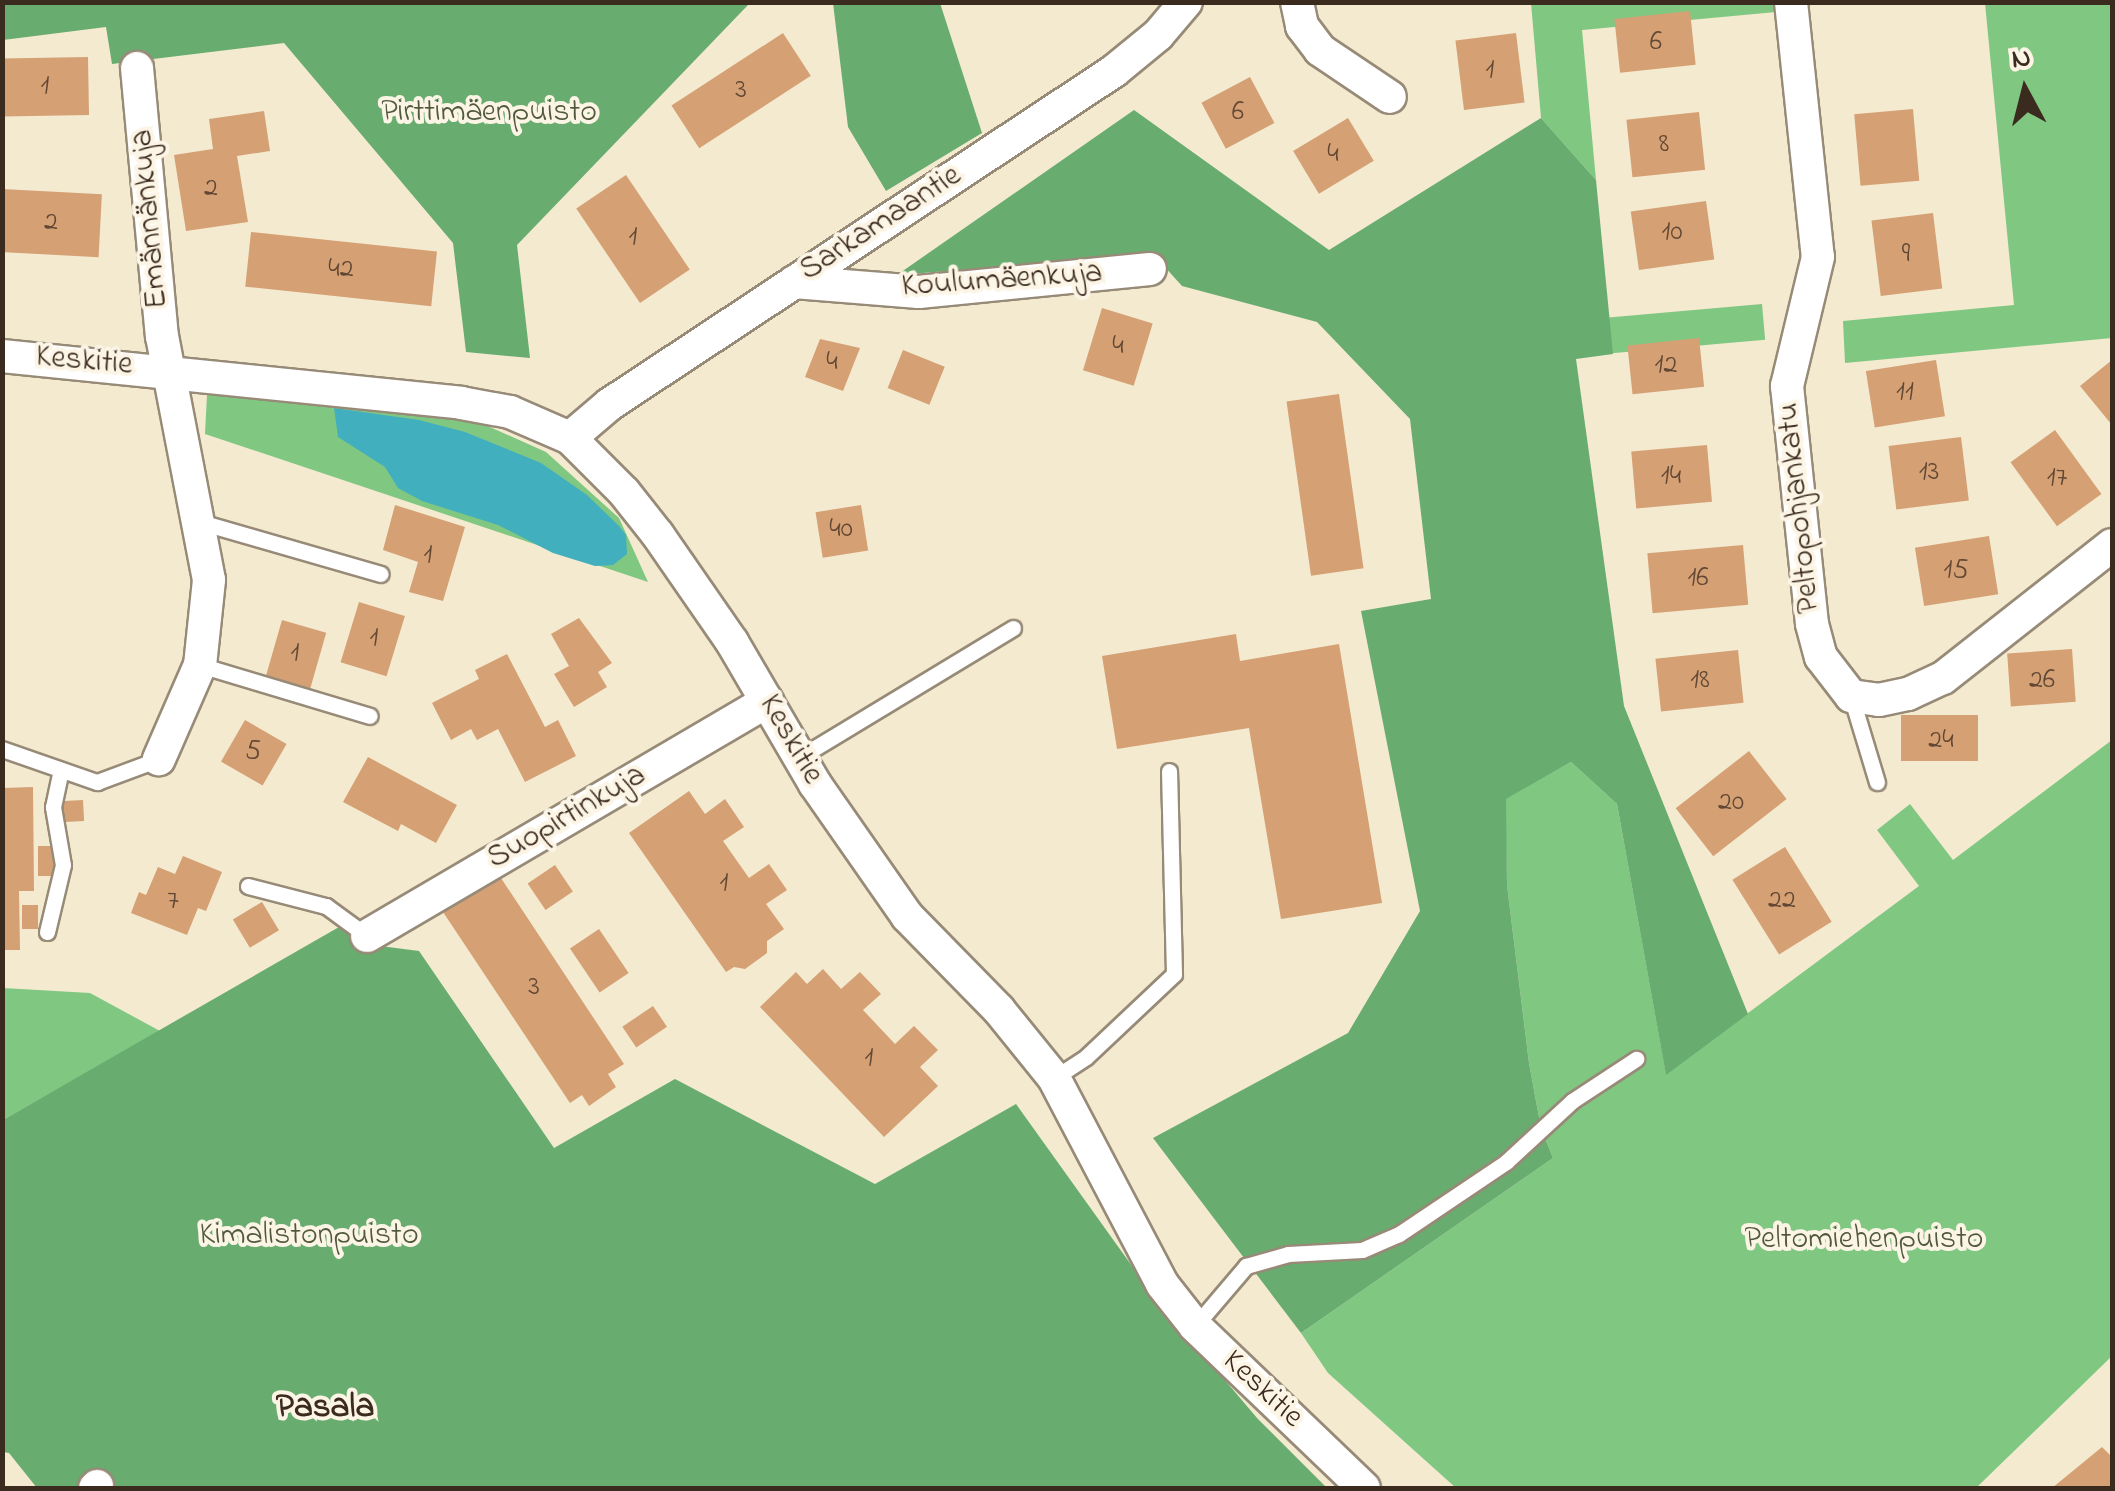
<!DOCTYPE html>
<meta charset="utf-8">
<style>
body{margin:0}
#map{position:relative;width:2115px;height:1491px;overflow:hidden;background:#f3ead0;font-family:"Indie Flower",sans-serif}
div>[style]{position:absolute}
[style*='--x']{left:calc(var(--x)*1px);top:calc(var(--y)*1px);width:calc(var(--w)*1px);rotate:calc(var(--a)*1deg)}
.green>*{inset:0;background:#80c782;transform-origin:0 0}
.forest>*{inset:0;background:#68ac70}
.water>*{inset:0;background:#41afbe}
.building>*{inset:0;background:#d5a074;transform-origin:0 0}
.roads{filter:drop-shadow(2px 0 #978a77) drop-shadow(-2px 0 #978a77) drop-shadow(0 2px #978a77) drop-shadow(0 -2px #978a77)}
.service>*{height:15px;margin:-7.5px;padding:0 7.5px;transform-origin:7.5px;border-radius:7.5px;background:#fff}
.minor>*{height:32px;margin:-16px;padding:0 16px;transform-origin:16px;border-radius:16px;background:#fff}
span{translate:-50% -50%;white-space:nowrap;text-align:center;line-height:1.15;-webkit-text-stroke:8px #fcf5e5;paint-order:stroke}
.number-label{font-size:28px;color:#624834}
.number-label span{-webkit-text-stroke-width:0}
.park-label{font-size:32px;color:#50593c}
.street-label{font-size:32px;color:#3b2a1e}
.neighbourhood-label{font-size:35px;color:#3b2a1e;font-weight:700}
.frame{position:absolute;inset:0;border:5px solid #3b2a1e;pointer-events:none}
.north{position:absolute;left:1975px;top:40px;width:100px;height:100px;-webkit-text-stroke:8px #fcf5e5;paint-order:stroke;rotate:353deg;font-size:28px;font-weight:700;line-height:40px;text-align:center;color:#3b2a1e}
.north::after{content:'';display:block;margin:auto;width:35px;height:45px;background:#3b2a1e;clip-path:polygon(50% 0,100% 100%,50% 72%,0 100%)}
</style>
<div id="map">
<div class="green">
<i style="clip-path:polygon(1775px 2px,1776px 12px,1582px 30px,1596px 180px,1541px 118px,1531px 3px)"></i>
<i style="clip-path:polygon(1985px 3px,2112px 3px,2112px 338px,1845px 363px,1843px 321px,2014px 305px)"></i>
<i style="left:1762px;top:304px;width:36px;height:154px;rotate:85deg"></i>
<i style="clip-path:polygon(207px 395px,330px 402px,474px 420px,546px 452px,619px 518px,648px 582px,205px 434px)"></i>
<i style="clip-path:polygon(2112px 740px,2112px 1356px,1976px 1488px,1456px 1488px,1328px 1373px,1301px 1333px,1553px 1158px,1541px 1128px,1529px 1063px,1507px 885px,1505px 799px,1571px 762px,1617px 804px,1666px 1074px,1919px 886px,1877px 830px,1910px 804px,1953px 860px)"></i>
<i style="clip-path:polygon(3px 988px,90px 993px,160px 1031px,3px 1120px)"></i>
</div>
<div class="forest">
<i style="clip-path:polygon(2px 3px,765px 3px,748px 5px,517px 245px,530px 358px,466px 352px,453px 243px,284px 43px,112px 64px,106px 27px,3px 40px)"></i>
<i style="clip-path:polygon(833px 3px,940px 3px,982px 133px,886px 191px,848px 127px)"></i>
<i style="clip-path:polygon(1134px 110px,1329px 250px,1541px 118px,1596px 180px,1613px 354px,1576px 359px,1624px 706px,1748px 1014px,1666px 1075px,1617px 804px,1571px 762px,1506px 799px,1507px 885px,1529px 1063px,1541px 1128px,1553px 1158px,1301px 1333px,1153px 1138px,1348px 1033px,1420px 911px,1361px 611px,1431px 599px,1410px 419px,1317px 322px,1182px 286px,1154px 255px,897px 275px)"></i>
<i style="clip-path:polygon(346px 923px,357px 943px,419px 951px,554px 1148px,675px 1079px,875px 1184px,1016px 1104px,1152px 1294px,1257px 1418px,1327px 1488px,37px 1488px,9px 1453px,3px 1452px,3px 1120px)"></i>
</div>
<div class="water">
<i style="clip-path:polygon(334px 408px,419px 420px,465px 432px,541px 463px,587px 495px,619px 526px,626px 535px,627px 554px,613px 565px,595px 566px,553px 553px,498px 525px,422px 501px,398px 488px,385px 467px,338px 437px)"></i>
</div>
<div class="building">
<i style="left:1690px;top:11px;width:54px;height:76px;rotate:84deg"></i>
<i style="left:783px;top:33px;width:51px;height:133px;rotate:57deg"></i>
<i style="left:1516px;top:33px;width:70px;height:61px;rotate:83deg"></i>
<i style="left:88px;top:57px;width:58px;height:86px;rotate:89deg"></i>
<i style="left:1250px;top:77px;width:52px;height:55px;rotate:62deg"></i>
<i style="left:1913px;top:109px;width:72px;height:59px;rotate:85deg"></i>
<i style="clip-path:polygon(264px 111px,270px 151px,237px 156px,248px 222px,186px 231px,174px 155px,213px 149px,209px 119px)"></i>
<i style="left:1699px;top:112px;width:58px;height:73px;rotate:84deg"></i>
<i style="left:1348px;top:118px;width:50px;height:64px;rotate:59deg"></i>
<i style="left:626px;top:175px;width:114px;height:60px;rotate:56deg"></i>
<i style="left:2px;top:189px;width:100px;height:63px;rotate:3deg"></i>
<i style="left:1706px;top:201px;width:59px;height:76px;rotate:82deg"></i>
<i style="left:1933px;top:213px;width:76px;height:62px;rotate:83deg"></i>
<i style="left:251px;top:232px;width:187px;height:55px;rotate:6deg"></i>
<i style="left:1102px;top:308px;width:53px;height:65px;rotate:17deg"></i>
<i style="left:1699px;top:338px;width:49px;height:72px;rotate:84deg"></i>
<i style="clip-path:polygon(820px 339px,860px 348px,843px 391px,805px 377px)"></i>
<i style="left:903px;top:350px;width:45px;height:41px;rotate:22deg"></i>
<i style="left:1936px;top:360px;width:57px;height:71px;rotate:81deg"></i>
<i style="clip-path:polygon(2112px 360px,2112px 425px,2080px 386px)"></i>
<i style="left:1339px;top:394px;width:176px;height:53px;rotate:82deg"></i>
<i style="left:2055px;top:430px;width:79px;height:55px;rotate:54deg"></i>
<i style="left:1961px;top:437px;width:64px;height:73px;rotate:83deg"></i>
<i style="left:1707px;top:445px;width:57px;height:76px;rotate:85deg"></i>
<i style="clip-path:polygon(395px 505px,465px 527px,443px 601px,409px 592px,418px 562px,383px 550px)"></i>
<i style="left:861px;top:505px;width:46px;height:46px;rotate:81deg"></i>
<i style="left:1989px;top:536px;width:59px;height:75px;rotate:81deg"></i>
<i style="left:1743px;top:545px;width:60px;height:96px;rotate:85deg"></i>
<i style="left:359px;top:602px;width:48px;height:63px;rotate:17deg"></i>
<i style="clip-path:polygon(579px 618px,612px 663px,598px 672px,607px 687px,574px 707px,554px 674px,569px 666px,551px 634px)"></i>
<i style="left:282px;top:620px;width:46px;height:58px;rotate:16deg"></i>
<i style="clip-path:polygon(1236px 634px,1240px 661px,1339px 644px,1382px 903px,1281px 919px,1249px 728px,1117px 749px,1102px 656px)"></i>
<i style="left:2072px;top:649px;width:53px;height:65px;rotate:86deg"></i>
<i style="left:1738px;top:650px;width:53px;height:83px;rotate:84deg"></i>
<i style="clip-path:polygon(507px 654px,545px 727px,558px 720px,576px 756px,525px 782px,498px 729px,477px 740px,471px 729px,451px 740px,432px 703px,479px 679px,475px 670px)"></i>
<i style="left:1978px;top:715px;width:46px;height:77px;rotate:90deg"></i>
<i style="left:245px;top:720px;width:48px;height:48px;rotate:30deg"></i>
<i style="left:1749px;top:751px;width:61px;height:93px;rotate:52deg"></i>
<i style="clip-path:polygon(368px 757px,457px 805px,436px 843px,401px 824px,398px 831px,343px 802px)"></i>
<i style="clip-path:polygon(33px 787px,34px 891px,19px 891px,20px 950px,2px 950px,2px 788px)"></i>
<i style="clip-path:polygon(689px 791px,705px 814px,725px 799px,744px 827px,723px 841px,749px 878px,769px 864px,787px 890px,766px 904px,784px 929px,767px 941px,767px 953px,745px 969px,734px 967px,726px 972px,629px 833px)"></i>
<i style="left:83px;top:800px;width:21px;height:23px;rotate:87deg"></i>
<i style="left:38px;top:846px;width:15px;height:30px"></i>
<i style="left:1785px;top:847px;width:88px;height:62px;rotate:58deg"></i>
<i style="clip-path:polygon(183px 856px,222px 872px,206px 911px,198px 908px,187px 935px,131px 913px,139px 892px,146px 895px,158px 867px,175px 874px)"></i>
<i style="left:555px;top:865px;width:32px;height:33px;rotate:56deg"></i>
<i style="clip-path:polygon(499px 875px,624px 1064px,608px 1074px,616px 1087px,589px 1106px,582px 1095px,570px 1103px,443px 912px)"></i>
<i style="left:262px;top:902px;width:33px;height:34px;rotate:59deg"></i>
<i style="left:22px;top:905px;width:16px;height:24px"></i>
<i style="left:599px;top:929px;width:53px;height:35px;rotate:56deg"></i>
<i style="clip-path:polygon(823px 969px,841px 989px,860px 972px,881px 994px,863px 1010px,895px 1044px,914px 1026px,938px 1050px,920px 1067px,938px 1086px,884px 1137px,760px 1007px,796px 972px,807px 984px)"></i>
<i style="left:653px;top:1006px;width:25px;height:37px;rotate:56deg"></i>
<i style="clip-path:polygon(2102px 1447px,2112px 1457px,2112px 1488px,2052px 1488px)"></i>
</div>
<div class="roads">
<div class="service">
<i style="--x:197;--y:521;--w:191;--a:16.1"></i>
<i style="--x:200;--y:665;--w:177;--a:16.7"></i>
<i style="--x:1851;--y:696;--w:90;--a:73.2"></i>
<i style="--x:2;--y:749;--w:101;--a:19.2"></i>
<i style="--x:97;--y:782;--w:66;--a:-20.4"></i>
<i style="--x:800;--y:757;--w:249;--a:-31.2"></i>
<i style="--x:248;--y:886;--w:81;--a:14.4"></i>
<i style="--x:326;--y:906;--w:51;--a:36.2"></i>
<i style="--x:47;--y:932;--w:69;--a:-76.6"></i>
<i style="--x:63;--y:865;--w:59;--a:-99.8"></i>
<i style="--x:53;--y:807;--w:38;--a:-78"></i>
<i style="--x:1054;--y:1078;--w:38;--a:-33"></i>
<i style="--x:1086;--y:1057;--w:121;--a:-43.3"></i>
<i style="--x:1174;--y:974;--w:203;--a:-91.4"></i>
<i style="--x:1195;--y:1326;--w:79;--a:-49.6"></i>
<i style="--x:1246;--y:1266;--w:44;--a:-15.9"></i>
<i style="--x:1288;--y:1254;--w:74;--a:-3.1"></i>
<i style="--x:1362;--y:1250;--w:40;--a:-23.4"></i>
<i style="--x:1399;--y:1234;--w:129;--a:-33.9"></i>
<i style="--x:1506;--y:1162;--w:90;--a:-42.7"></i>
<i style="--x:1572;--y:1101;--w:77;--a:-33.3"></i>
</div>
<div class="minor">
<i style="--x:1297;--y:2;--w:25;--a:78"></i>
<i style="--x:1302;--y:26;--w:30;--a:53"></i>
<i style="--x:1320;--y:50;--w:84;--a:33.9"></i>
<i style="--x:1791;--y:2;--w:256;--a:84"></i>
<i style="--x:1818;--y:257;--w:133;--a:103.5"></i>
<i style="--x:1787;--y:386;--w:239;--a:84"></i>
<i style="--x:1812;--y:624;--w:34;--a:75"></i>
<i style="--x:1821;--y:657;--w:49;--a:52.4"></i>
<i style="--x:1851;--y:696;--w:28;--a:8"></i>
<i style="--x:1879;--y:700;--w:30;--a:-12"></i>
<i style="--x:1908;--y:694;--w:38;--a:-25"></i>
<i style="--x:1943;--y:678;--w:215;--a:-38.2"></i>
<i style="--x:137;--y:68;--w:269;--a:84.7"></i>
<i style="--x:162;--y:336;--w:248;--a:79.1"></i>
<i style="--x:209;--y:580;--w:85;--a:96"></i>
<i style="--x:200;--y:665;--w:103;--a:113.6"></i>
<i style="--x:794;--y:282;--w:125;--a:4.6"></i>
<i style="--x:919;--y:292;--w:232;--a:-5.7"></i>
<i style="--x:2;--y:356;--w:461;--a:5.8"></i>
<i style="--x:461;--y:403;--w:50;--a:10.4"></i>
<i style="--x:510;--y:412;--w:65;--a:23.4"></i>
<i style="--x:570;--y:438;--w:76;--a:45"></i>
<i style="--x:624;--y:492;--w:55;--a:51.7"></i>
<i style="--x:658;--y:535;--w:130;--a:55.3"></i>
<i style="--x:732;--y:642;--w:164;--a:59.7"></i>
<i style="--x:815;--y:784;--w:161;--a:55.1"></i>
<i style="--x:907;--y:916;--w:132;--a:45.6"></i>
<i style="--x:999;--y:1010;--w:87;--a:51"></i>
<i style="--x:1054;--y:1078;--w:233;--a:62.3"></i>
<i style="--x:1162;--y:1284;--w:53;--a:51.8"></i>
<i style="--x:1195;--y:1326;--w:234;--a:43.8"></i>
<i style="--x:570;--y:438;--w:52;--a:-40.4"></i>
<i style="--x:610;--y:404;--w:604;--a:-33.45"></i>
<i style="--x:1114;--y:71;--w:57;--a:-39.3"></i>
<i style="--x:1158;--y:35;--w:43;--a:-49.7"></i>
<i style="--x:367;--y:936;--w:464;--a:-30.4"></i>
<i style="--x:95;--y:1488;--w:3;--a:-45"></i>
</div>
</div>
<div class="number-label">
<span style="left:1656px;top:43px">6</span>
<span style="left:1490px;top:71px">1</span>
<span style="left:45px;top:87px">1</span>
<span style="left:741px;top:91px">3</span>
<span style="left:1238px;top:113px">6</span>
<span style="left:1664px;top:145px">8</span>
<span style="left:1333px;top:155px">4</span>
<span style="left:211px;top:189px">2</span>
<span style="left:51px;top:223px">2</span>
<span style="left:1672px;top:233px">10</span>
<span style="left:633px;top:238px">1</span>
<span style="left:1906px;top:255px">9</span>
<span style="left:341px;top:270px">42</span>
<span style="left:1118px;top:347px">4</span>
<span style="left:832px;top:363px">4</span>
<span style="left:1666px;top:366px">12</span>
<span style="left:1905px;top:393px">11</span>
<span style="left:1929px;top:473px">13</span>
<span style="left:1671px;top:477px">14</span>
<span style="left:2057px;top:479px">17</span>
<span style="left:841px;top:530px">40</span>
<span style="left:428px;top:556px">1</span>
<span style="left:1956px;top:571px">15</span>
<span style="left:1698px;top:579px">16</span>
<span style="left:374px;top:639px">1</span>
<span style="left:295px;top:654px">1</span>
<span style="left:1700px;top:681px">18</span>
<span style="left:2042px;top:681px">26</span>
<span style="left:1941px;top:741px">24</span>
<span style="left:253px;top:752px">5</span>
<span style="left:1731px;top:803px">20</span>
<span style="left:724px;top:884px">1</span>
<span style="left:1782px;top:901px">22</span>
<span style="left:173px;top:902px">7</span>
<span style="left:534px;top:988px">3</span>
<span style="left:869px;top:1059px">1</span>
</div>
<div class="park-label">
<span style="left:489px;top:113px">Pirttimäenpuisto</span>
<span style="left:309px;top:1236px">Kimalistonpuisto</span>
<span style="left:1864px;top:1240px">Peltomiehenpuisto</span>
</div>
<div class="street-label">
<span style="left:151px;top:219px;rotate:-95deg">Emännänkuja</span>
<span style="left:881px;top:224px;rotate:-33deg">Sarkamaantie</span>
<span style="left:1002px;top:281px;rotate:-4deg">Koulumäenkuja</span>
<span style="left:84px;top:362px;rotate:5deg">Keskitie</span>
<span style="left:1800px;top:508px;rotate:-96deg">Peltopohjankatu</span>
<span style="left:790px;top:740px;rotate:60deg">Keskitie</span>
<span style="left:567px;top:818px;rotate:-30deg">Suopirtinkuja</span>
<span style="left:1262px;top:1390px;rotate:43deg">Keskitie</span>
</div>
<div class="neighbourhood-label">
<span style="left:325px;top:1408px">Pasala</span>
</div>
<div class="frame"></div>
<div class="north">N</div>
</div>
